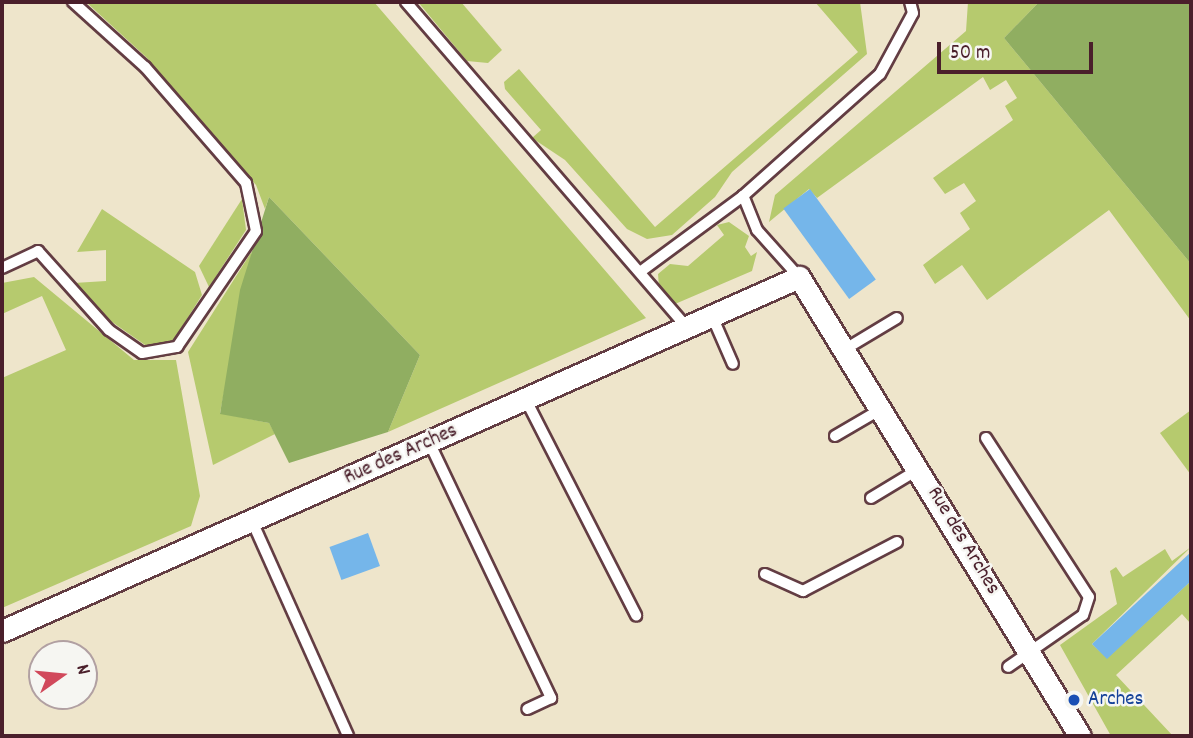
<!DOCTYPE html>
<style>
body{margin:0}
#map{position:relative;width:1193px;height:738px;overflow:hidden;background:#eee5cb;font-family:Dekko,sans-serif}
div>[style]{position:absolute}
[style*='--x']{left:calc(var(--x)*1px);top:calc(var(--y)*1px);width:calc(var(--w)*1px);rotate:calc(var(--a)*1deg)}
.green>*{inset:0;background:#b6ca6e}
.forest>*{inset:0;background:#90ae61}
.water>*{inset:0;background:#75b6ea;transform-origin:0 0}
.roads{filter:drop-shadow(2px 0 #633d43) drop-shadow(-2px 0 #633d43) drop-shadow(0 2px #633d43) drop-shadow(0 -2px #633d43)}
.service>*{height:10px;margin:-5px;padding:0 5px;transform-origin:5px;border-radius:5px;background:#fff}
.minor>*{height:21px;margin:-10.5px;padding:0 10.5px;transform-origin:10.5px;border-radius:10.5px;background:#fff}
.dots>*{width:19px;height:19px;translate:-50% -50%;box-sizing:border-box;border:4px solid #f6f6f2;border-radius:50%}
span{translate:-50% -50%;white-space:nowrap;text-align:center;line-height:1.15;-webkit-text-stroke:5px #f6f6f2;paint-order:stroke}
.street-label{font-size:21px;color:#4a1f2b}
.transit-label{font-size:21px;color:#164399}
.left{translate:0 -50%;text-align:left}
.frame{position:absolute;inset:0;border:4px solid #4a1f2b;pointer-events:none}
.north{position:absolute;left:28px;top:640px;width:70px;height:70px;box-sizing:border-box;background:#f6f6f2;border:2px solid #b1a0a2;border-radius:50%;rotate:75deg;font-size:19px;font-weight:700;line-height:28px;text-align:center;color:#4a1f2b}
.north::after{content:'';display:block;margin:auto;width:24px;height:32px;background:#d1495b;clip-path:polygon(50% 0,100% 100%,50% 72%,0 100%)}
.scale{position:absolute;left:937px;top:42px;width:156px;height:32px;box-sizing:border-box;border:4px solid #4a1f2b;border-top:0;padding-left:9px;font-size:21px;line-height:24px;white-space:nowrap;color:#4a1f2b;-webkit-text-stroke:5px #f6f6f2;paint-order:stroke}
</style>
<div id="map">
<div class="green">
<i style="clip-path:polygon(86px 2px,374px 2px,646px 318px,388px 432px,420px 355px,269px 197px,265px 209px,256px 185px,146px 57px)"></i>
<i style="clip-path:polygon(418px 2px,461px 2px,502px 50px,488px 63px,467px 61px)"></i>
<i style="clip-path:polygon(815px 2px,860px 2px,867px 54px,732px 172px,715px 197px,672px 235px,647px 239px,627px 229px,565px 160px,532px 138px,541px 130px,505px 89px,504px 82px,519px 69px,655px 227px,858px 52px)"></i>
<i style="clip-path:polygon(968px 2px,1039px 2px,1004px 38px,1191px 264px,1191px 321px,1109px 210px,987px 300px,962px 265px,935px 284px,923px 265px,970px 229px,960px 213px,976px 201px,964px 183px,945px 194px,933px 178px,1013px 120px,1005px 106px,1017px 98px,1006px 80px,990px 90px,983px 77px,817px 198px,809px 189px,769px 222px,775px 195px,966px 31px)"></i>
<i style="clip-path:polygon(242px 199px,246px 230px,209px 287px,199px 266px)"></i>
<i style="clip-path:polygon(102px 209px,195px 272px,202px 295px,172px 343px,148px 347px,102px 315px,74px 283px,106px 281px,106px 250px,77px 252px)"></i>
<i style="clip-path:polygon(729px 222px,749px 236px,745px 247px,751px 256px,757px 252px,752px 271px,675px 304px,659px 287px,658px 274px,670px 264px,688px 266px,724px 235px,717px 225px)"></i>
<i style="clip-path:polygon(252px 251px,220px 413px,269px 423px,275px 434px,213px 465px,188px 352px)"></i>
<i style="clip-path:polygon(34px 277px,134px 360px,176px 360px,200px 496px,191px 526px,2px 608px,2px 378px,66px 350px,42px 296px,2px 314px,2px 283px)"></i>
<i style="clip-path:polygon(1191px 410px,1191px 475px,1160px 433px)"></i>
<i style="clip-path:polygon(1191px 547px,1092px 644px,1107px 658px,1191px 581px,1191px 624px,1182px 614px,1116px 675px,1173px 736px,1111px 736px,1060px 645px,1117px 604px,1110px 571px,1116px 567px,1123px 577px,1165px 549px,1172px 561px)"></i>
</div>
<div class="forest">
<i style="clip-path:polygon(1039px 2px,1191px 2px,1191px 264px,1004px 38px)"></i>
<i style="clip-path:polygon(269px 197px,420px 355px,388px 432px,289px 463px,269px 423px,220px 414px,240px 290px)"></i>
</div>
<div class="water">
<i style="left:810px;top:189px;width:112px;height:33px;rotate:54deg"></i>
<i style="left:368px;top:533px;width:35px;height:41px;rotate:70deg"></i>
<i style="clip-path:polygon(1191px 552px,1191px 581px,1107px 659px,1092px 644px)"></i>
</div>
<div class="roads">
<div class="service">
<i style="--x:406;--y:2;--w:430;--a:49.2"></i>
<i style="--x:2;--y:268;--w:40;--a:-25"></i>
<i style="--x:38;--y:251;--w:106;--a:48.1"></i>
<i style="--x:109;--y:330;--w:40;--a:34.9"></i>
<i style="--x:142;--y:353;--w:36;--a:-10"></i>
<i style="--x:177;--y:347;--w:140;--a:-55.7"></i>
<i style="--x:256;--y:231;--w:49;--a:-101.8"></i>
<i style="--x:246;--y:183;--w:154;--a:-131"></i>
<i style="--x:145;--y:67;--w:97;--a:-137.9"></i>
<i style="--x:640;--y:272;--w:128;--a:-36.4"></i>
<i style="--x:799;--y:277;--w:63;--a:-131.8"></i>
<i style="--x:757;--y:230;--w:37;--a:-112"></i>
<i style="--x:743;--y:196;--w:183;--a:-41.7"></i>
<i style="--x:880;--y:74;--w:69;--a:-61.6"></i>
<i style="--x:913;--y:13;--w:11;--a:-105"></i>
<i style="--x:712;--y:316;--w:52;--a:66.4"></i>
<i style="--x:847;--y:348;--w:58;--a:-31"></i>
<i style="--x:526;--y:400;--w:242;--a:62.9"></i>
<i style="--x:835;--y:436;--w:56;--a:-30.3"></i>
<i style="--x:986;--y:438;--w:189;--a:57.1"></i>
<i style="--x:1089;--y:597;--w:19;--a:108"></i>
<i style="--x:1083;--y:615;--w:91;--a:145.3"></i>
<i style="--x:429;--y:442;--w:284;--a:64.5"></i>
<i style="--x:551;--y:698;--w:26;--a:155"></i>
<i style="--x:871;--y:498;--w:56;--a:-31.1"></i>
<i style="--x:252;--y:521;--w:235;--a:65.9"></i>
<i style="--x:765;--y:574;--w:42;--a:24.1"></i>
<i style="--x:803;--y:591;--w:106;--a:-27.5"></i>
</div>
<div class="minor">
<i style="--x:2;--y:631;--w:872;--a:-23.95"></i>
<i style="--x:799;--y:277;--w:538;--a:58.53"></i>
</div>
</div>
<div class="dots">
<i style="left:1074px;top:700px;background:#1a4fb4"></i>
</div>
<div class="street-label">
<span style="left:401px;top:455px;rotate:-24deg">Rue des Arches</span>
<span style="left:963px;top:541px;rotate:59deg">Rue des Arches</span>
</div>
<div class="transit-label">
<span class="left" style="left:1088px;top:700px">Arches</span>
</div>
<div class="frame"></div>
<div class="north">N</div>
<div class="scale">50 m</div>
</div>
